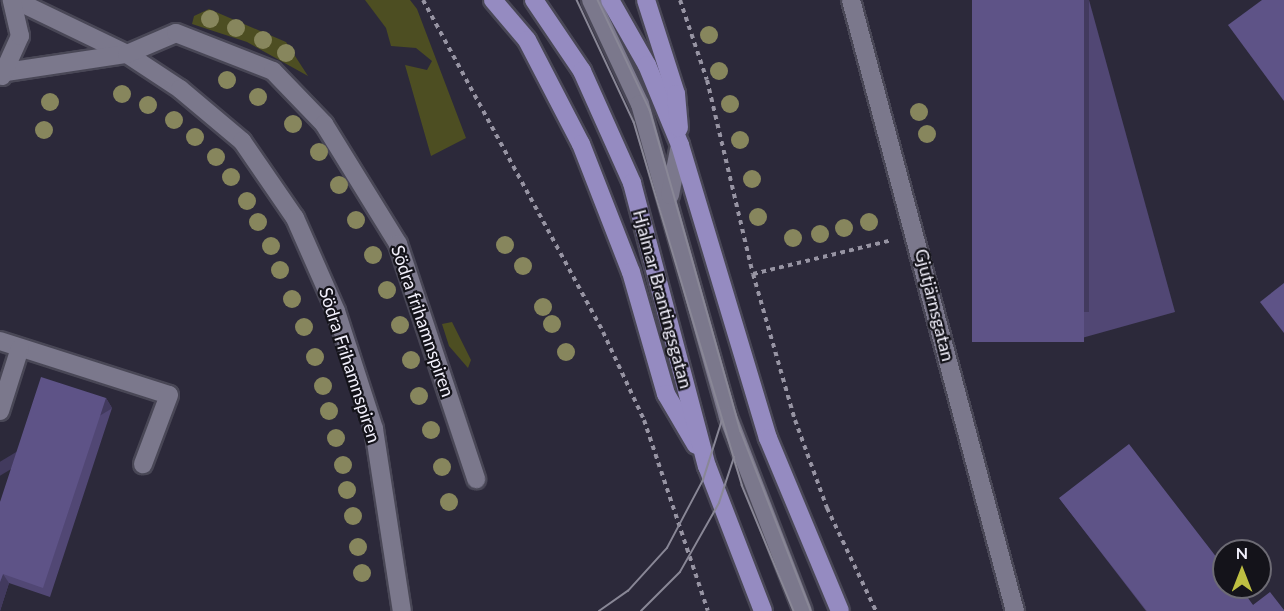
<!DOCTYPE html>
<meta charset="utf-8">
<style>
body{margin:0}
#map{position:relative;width:1284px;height:611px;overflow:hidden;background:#2c293a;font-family:Lato,sans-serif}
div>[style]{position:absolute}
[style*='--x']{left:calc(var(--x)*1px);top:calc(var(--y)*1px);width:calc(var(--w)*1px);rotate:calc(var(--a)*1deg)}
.green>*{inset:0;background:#4d4e22}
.path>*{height:4px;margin-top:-2px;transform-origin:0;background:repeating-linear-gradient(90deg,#9794a3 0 4.5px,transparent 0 9px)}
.roads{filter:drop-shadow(2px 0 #494756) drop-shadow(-2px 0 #494756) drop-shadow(0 2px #494756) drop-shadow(0 -2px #494756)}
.minor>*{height:18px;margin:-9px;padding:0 9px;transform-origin:9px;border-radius:9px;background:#7b788c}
.major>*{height:18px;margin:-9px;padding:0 9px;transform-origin:9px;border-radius:9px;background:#958bc1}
.tram>*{height:1.5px;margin:-0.75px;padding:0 0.75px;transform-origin:0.75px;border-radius:0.75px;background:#898796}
.trees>*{width:18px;height:18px;margin:-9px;border-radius:50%;background:#87865d}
.wall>*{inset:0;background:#514774}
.shaded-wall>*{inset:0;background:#423a5e;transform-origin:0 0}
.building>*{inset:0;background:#5e5387;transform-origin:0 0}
span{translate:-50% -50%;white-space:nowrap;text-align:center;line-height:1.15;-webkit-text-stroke:4.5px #14131a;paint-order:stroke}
.street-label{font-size:18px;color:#f2f0fc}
.north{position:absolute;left:1212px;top:539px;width:60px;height:60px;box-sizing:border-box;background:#14131a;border:2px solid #6d6b74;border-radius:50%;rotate:0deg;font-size:16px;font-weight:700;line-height:24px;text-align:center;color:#f2f0fc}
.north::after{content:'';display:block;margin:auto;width:21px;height:27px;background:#bebf42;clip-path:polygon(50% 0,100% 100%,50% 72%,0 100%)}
</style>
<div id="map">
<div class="green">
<i style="clip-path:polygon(365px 0,410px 0,417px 9px,466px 138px,431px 156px,405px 65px,427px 70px,432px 61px,416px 48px,391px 46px,386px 28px)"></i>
<i style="clip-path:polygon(209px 9px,286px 42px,308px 76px,247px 42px,192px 24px,194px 16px)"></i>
<i style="clip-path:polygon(452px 322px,471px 360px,468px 368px,449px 346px,442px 324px)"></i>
</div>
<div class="path">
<i style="--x:423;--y:0;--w:378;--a:61.5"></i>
<i style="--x:603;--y:332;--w:97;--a:65"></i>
<i style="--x:644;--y:420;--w:201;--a:71.5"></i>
<i style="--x:680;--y:0;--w:84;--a:71.4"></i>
<i style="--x:707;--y:80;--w:199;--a:76.7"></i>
<i style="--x:753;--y:274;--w:152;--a:74"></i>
<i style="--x:795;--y:420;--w:94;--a:70"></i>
<i style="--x:827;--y:508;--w:114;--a:64.6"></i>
<i style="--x:753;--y:274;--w:143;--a:-13.7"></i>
</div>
<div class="roads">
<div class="minor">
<i style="--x:15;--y:0;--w:124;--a:25.7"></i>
<i style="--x:127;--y:54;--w:64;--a:33.4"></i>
<i style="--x:180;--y:89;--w:81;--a:40"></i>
<i style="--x:242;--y:141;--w:93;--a:55.5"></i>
<i style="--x:295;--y:218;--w:102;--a:66.2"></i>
<i style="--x:336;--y:311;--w:124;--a:72.1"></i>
<i style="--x:374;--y:429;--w:184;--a:81.3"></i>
<i style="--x:591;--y:0;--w:115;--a:64.8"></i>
<i style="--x:640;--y:104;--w:325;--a:74.3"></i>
<i style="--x:728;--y:417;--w:208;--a:68.9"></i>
<i style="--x:851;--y:0;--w:633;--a:74.98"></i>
<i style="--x:6;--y:72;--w:122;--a:-8.5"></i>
<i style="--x:127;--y:54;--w:53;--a:-23.2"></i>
<i style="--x:176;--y:33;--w:104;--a:21.4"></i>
<i style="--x:273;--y:71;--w:74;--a:46.1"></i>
<i style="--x:324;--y:124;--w:141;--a:58.3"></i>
<i style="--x:398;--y:244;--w:248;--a:71.6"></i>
<i style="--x:2;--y:76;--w:44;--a:-65.8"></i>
<i style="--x:20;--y:36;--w:37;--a:-103"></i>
<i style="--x:670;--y:195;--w:51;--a:-78.7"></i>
<i style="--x:0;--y:341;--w:177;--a:17.7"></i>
<i style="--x:169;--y:395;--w:74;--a:110.6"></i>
<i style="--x:0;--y:411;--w:66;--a:-72.4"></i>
</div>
<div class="major">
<i style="--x:493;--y:0;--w:52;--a:49.6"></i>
<i style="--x:527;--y:40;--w:117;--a:62.6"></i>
<i style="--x:581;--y:144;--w:137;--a:68.7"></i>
<i style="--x:631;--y:272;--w:127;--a:74"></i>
<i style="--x:666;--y:394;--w:59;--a:59.5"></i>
<i style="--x:534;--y:0;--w:86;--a:55.9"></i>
<i style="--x:582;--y:71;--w:123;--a:65.9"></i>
<i style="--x:632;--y:183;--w:293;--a:75.2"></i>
<i style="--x:707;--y:466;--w:155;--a:68.9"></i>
<i style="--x:610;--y:0;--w:75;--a:60.4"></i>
<i style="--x:647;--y:65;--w:87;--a:67.6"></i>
<i style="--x:680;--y:145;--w:306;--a:73.3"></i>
<i style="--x:768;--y:438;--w:187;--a:67.4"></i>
<i style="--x:646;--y:0;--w:99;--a:72.3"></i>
<i style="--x:676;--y:94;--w:34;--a:85"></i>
</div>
</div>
<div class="tram">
<i style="--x:577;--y:0;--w:135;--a:65"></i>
<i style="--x:634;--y:122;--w:379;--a:73.4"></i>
<i style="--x:742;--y:485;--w:136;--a:67.6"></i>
<i style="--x:598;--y:0;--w:122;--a:64.7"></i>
<i style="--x:650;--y:110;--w:334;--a:74.2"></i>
<i style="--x:741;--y:431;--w:193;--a:68.7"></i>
<i style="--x:599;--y:611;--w:35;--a:-35"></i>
<i style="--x:628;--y:591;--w:58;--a:-47.8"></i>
<i style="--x:667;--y:548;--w:77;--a:-62.1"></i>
<i style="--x:703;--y:480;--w:63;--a:-72.4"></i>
<i style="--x:641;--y:611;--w:55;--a:-45"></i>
<i style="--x:680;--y:572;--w:79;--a:-60.5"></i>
<i style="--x:719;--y:503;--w:48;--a:-71.9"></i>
</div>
<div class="trees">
<i style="left:210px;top:19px"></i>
<i style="left:236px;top:28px"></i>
<i style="left:709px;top:35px"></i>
<i style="left:263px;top:40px"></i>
<i style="left:286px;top:53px"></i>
<i style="left:719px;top:71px"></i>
<i style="left:227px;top:80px"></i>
<i style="left:122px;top:94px"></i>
<i style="left:258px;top:97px"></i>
<i style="left:50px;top:102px"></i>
<i style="left:730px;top:104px"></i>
<i style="left:148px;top:105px"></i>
<i style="left:919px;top:112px"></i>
<i style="left:174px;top:120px"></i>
<i style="left:293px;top:124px"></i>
<i style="left:44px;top:130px"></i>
<i style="left:927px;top:134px"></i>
<i style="left:195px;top:137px"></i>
<i style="left:740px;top:140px"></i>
<i style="left:319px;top:152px"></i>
<i style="left:216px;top:157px"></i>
<i style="left:231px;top:177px"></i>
<i style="left:752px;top:179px"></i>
<i style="left:339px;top:185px"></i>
<i style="left:247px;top:201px"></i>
<i style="left:758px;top:217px"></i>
<i style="left:356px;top:220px"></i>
<i style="left:258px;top:222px"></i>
<i style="left:869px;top:222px"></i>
<i style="left:844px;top:228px"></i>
<i style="left:820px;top:234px"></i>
<i style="left:793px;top:238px"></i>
<i style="left:505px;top:245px"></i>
<i style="left:271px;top:246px"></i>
<i style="left:373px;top:255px"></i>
<i style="left:523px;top:266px"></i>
<i style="left:280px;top:270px"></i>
<i style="left:387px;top:290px"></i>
<i style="left:292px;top:299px"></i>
<i style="left:543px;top:307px"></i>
<i style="left:552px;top:324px"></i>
<i style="left:400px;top:325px"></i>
<i style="left:304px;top:327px"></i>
<i style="left:566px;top:352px"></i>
<i style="left:315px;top:357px"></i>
<i style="left:411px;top:360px"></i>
<i style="left:323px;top:386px"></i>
<i style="left:419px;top:396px"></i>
<i style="left:329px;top:411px"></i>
<i style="left:431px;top:430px"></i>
<i style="left:336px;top:438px"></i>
<i style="left:343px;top:465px"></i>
<i style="left:442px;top:467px"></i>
<i style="left:347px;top:490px"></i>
<i style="left:449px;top:502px"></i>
<i style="left:353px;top:516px"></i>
<i style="left:358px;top:547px"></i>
<i style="left:362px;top:573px"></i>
</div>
<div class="wall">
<i style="clip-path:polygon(972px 0,1089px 0,1175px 312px,1071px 341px,1062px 330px)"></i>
<i style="clip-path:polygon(106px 398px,112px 408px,50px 597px,9px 583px,0 611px,0 502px)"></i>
<i style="clip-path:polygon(1059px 498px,1253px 605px,1284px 611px,1146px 611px)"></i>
</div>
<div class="shaded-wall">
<i style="left:1084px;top:0;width:5px;height:312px"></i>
<i style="left:106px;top:398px;width:12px;height:200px;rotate:59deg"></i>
<i style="clip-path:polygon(3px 574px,9px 583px,0 611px,0 582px)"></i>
</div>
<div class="building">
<i style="left:972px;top:0;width:112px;height:342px"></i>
<i style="clip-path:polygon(1262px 0,1284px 0,1284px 101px,1228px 25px)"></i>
<i style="clip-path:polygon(1284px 283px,1284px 333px,1260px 302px)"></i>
<i style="clip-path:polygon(41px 377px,106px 398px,43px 588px,3px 574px,0 582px,0 502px)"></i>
<i style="clip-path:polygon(1129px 444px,1224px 567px,1224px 587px,1240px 587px,1253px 605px,1270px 592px,1284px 610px,1284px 611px,1147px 611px,1059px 498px)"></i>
</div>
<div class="street-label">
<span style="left:663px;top:299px;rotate:75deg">Hjalmar Brantingsgatan</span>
<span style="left:935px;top:305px;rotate:76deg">Gjutjärnsgatan</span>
<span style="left:423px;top:321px;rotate:71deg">Södra frihamnspiren</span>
<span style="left:350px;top:365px;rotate:72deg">Södra Frihamnspiren</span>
</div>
<div class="north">N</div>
</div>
